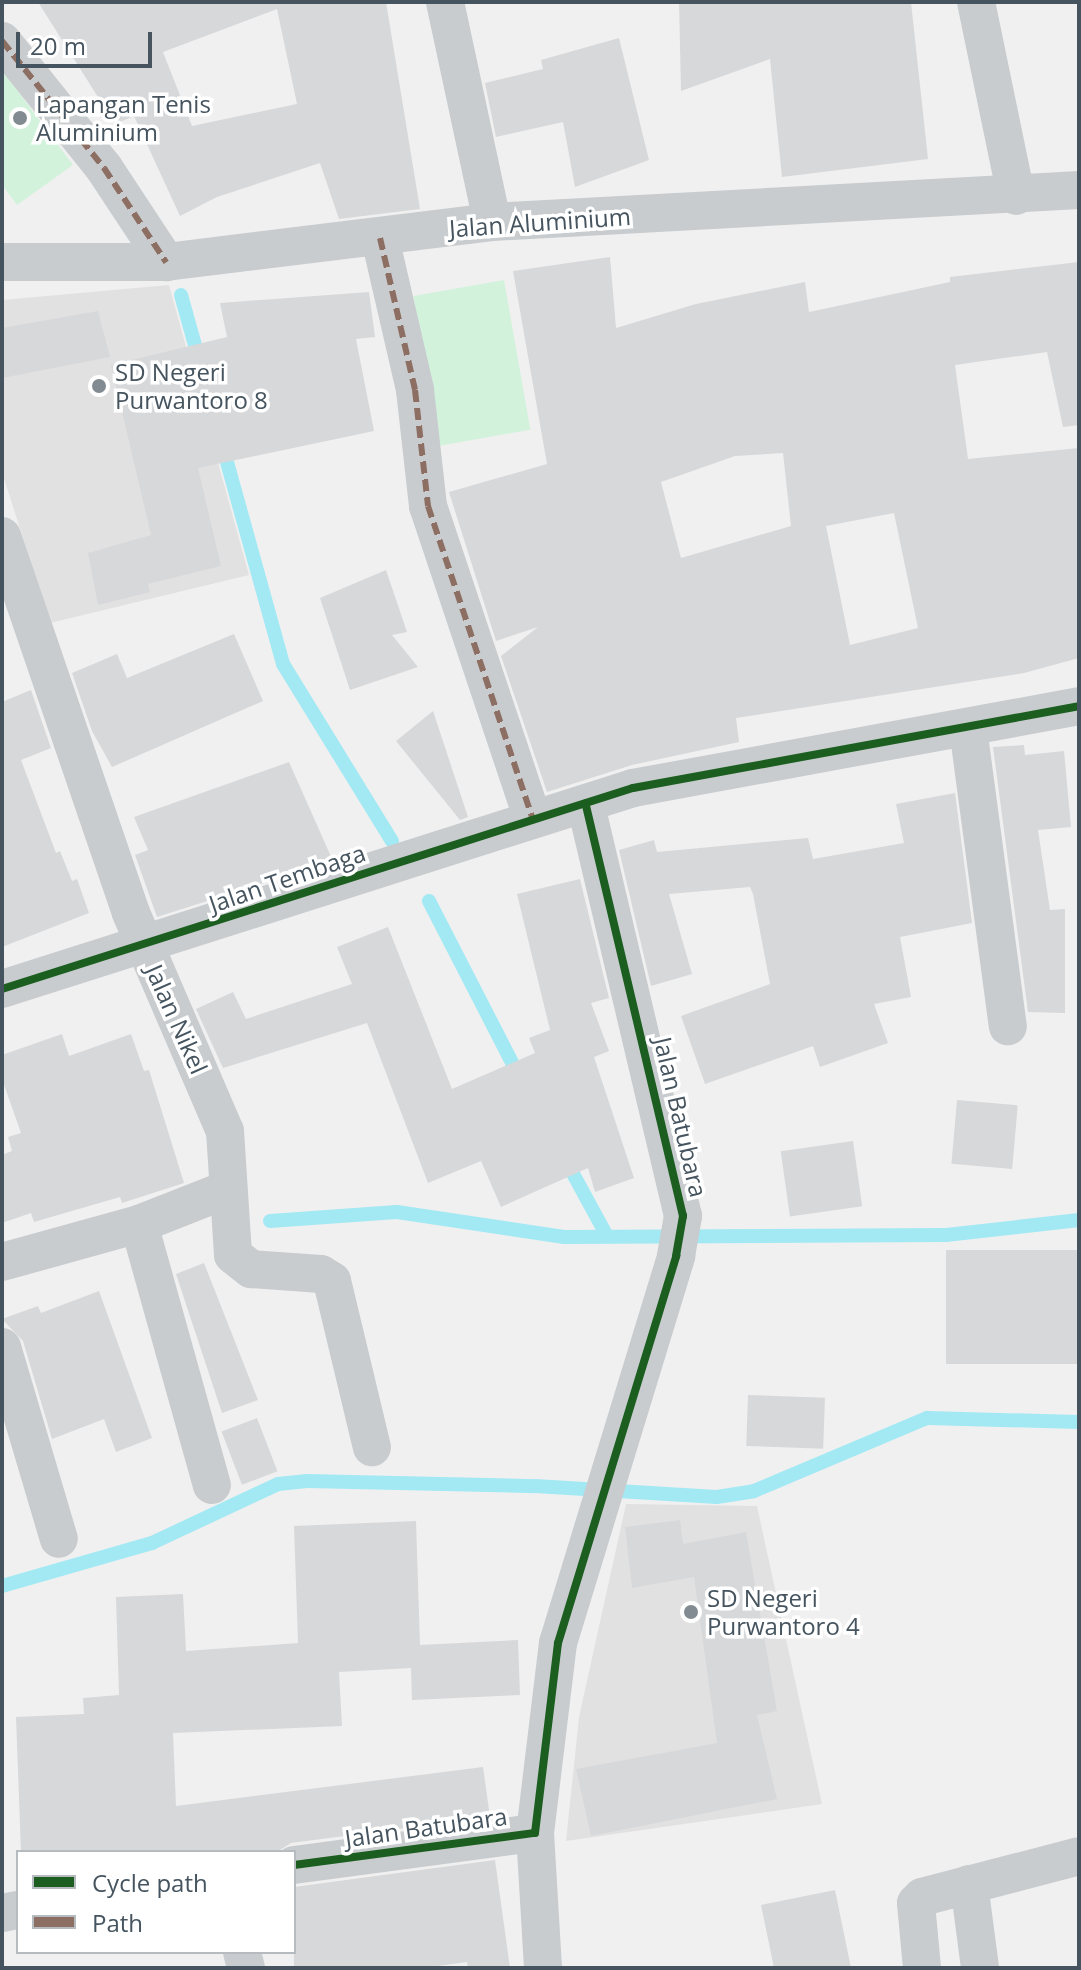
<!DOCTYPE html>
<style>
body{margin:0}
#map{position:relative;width:1081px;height:1970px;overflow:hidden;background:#f1f0f0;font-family:"Open Sans",sans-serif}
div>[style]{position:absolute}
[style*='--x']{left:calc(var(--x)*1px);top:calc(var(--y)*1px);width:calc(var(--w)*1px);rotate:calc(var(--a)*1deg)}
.education>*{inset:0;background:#e2e1e2}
.green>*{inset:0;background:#d2f2dc;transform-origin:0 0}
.stream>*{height:14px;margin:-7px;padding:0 7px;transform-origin:7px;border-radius:7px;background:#a3e9f4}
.building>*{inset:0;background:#d7d8da;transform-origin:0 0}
.street>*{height:38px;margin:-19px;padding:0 19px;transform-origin:19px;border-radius:19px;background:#c8ccce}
.quiet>*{height:6px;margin-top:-3px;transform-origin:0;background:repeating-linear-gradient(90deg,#8d6e63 0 12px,transparent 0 18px)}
.cycleway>*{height:8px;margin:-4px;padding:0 4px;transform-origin:4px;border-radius:4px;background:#1b5e20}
.dots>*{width:22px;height:22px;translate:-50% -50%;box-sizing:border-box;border:4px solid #fff;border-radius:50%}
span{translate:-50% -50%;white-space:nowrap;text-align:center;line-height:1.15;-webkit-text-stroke:7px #fff;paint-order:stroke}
.poi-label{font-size:24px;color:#45545e}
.left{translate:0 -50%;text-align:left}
.street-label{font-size:24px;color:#45545e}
.frame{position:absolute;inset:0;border:4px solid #45545e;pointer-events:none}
.legend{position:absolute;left:16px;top:1850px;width:280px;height:104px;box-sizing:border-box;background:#fff;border:2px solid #b5bbbf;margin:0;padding:10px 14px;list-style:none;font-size:24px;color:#45545e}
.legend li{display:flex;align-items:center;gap:16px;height:40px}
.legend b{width:40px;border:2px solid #b5bbbf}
.scale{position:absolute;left:16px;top:32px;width:136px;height:36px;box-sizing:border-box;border:4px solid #45545e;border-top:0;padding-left:10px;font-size:24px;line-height:28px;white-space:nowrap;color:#45545e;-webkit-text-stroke:6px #fff;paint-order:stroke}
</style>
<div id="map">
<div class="education">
<i style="clip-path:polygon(169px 285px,249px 575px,50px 623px,2px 472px,2px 300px)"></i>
<i style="clip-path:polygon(626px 1504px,757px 1506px,822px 1804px,566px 1841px,579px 1717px)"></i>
</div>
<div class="green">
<i style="clip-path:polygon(2px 70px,73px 165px,17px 205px,2px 185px)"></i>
<i style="left:504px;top:280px;width:152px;height:92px;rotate:80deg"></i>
</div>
<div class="stream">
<i style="--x:181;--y:295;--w:71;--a:74.4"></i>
<i style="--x:222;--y:444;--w:228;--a:74.5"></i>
<i style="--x:283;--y:664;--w:208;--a:58.4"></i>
<i style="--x:429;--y:901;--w:199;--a:62.8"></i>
<i style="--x:565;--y:1159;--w:88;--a:61.4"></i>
<i style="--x:270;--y:1221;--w:127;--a:-4.1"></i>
<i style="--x:397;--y:1212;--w:169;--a:8.5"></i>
<i style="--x:564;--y:1237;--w:382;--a:-0.3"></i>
<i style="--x:946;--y:1235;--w:134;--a:-6.4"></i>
<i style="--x:2;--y:1586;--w:156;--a:-16"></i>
<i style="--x:152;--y:1543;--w:139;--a:-25.1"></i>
<i style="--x:278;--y:1484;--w:29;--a:-6"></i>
<i style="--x:307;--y:1481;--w:228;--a:1.3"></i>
<i style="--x:535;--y:1486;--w:182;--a:3.5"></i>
<i style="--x:717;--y:1497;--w:37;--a:-9"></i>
<i style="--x:754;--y:1491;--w:188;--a:-22.9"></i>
<i style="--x:927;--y:1418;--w:152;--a:1.5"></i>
</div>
<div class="building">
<i style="clip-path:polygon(evenodd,38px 2px,386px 2px,420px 209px,339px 219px,320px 163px,217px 197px,180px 216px,134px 116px,115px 124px,38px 2px,277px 9px,297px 104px,192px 126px,163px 52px,277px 9px)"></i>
<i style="clip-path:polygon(679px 2px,911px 2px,928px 159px,782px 177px,770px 59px,681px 91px)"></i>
<i style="clip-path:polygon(619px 38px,649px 160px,575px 187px,563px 122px,496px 137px,485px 83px,543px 69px,541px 60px)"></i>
<i style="clip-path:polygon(evenodd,610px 257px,616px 328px,696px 304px,805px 282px,809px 312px,950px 282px,950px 277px,1079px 262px,1079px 425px,1063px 427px,1047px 352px,955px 365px,968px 459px,1079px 448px,1079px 658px,1024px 673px,736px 718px,739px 742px,632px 765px,547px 792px,501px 656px,538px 627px,496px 641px,449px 492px,547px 464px,513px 271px,610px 257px,783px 453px,791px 526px,681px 558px,661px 482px,735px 456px,783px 453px,610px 257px,894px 513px,918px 628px,850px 645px,826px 526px,894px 513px)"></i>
<i style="clip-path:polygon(369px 292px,375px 337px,356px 339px,374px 431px,198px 468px,221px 566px,148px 584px,150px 592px,98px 605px,88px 553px,151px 535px,111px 365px,227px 337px,220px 303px)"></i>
<i style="clip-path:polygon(98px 311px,110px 357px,2px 378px,2px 328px)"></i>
<i style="clip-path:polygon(386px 570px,407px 632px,392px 635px,418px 667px,350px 690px,320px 598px)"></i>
<i style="clip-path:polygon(234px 634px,263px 701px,112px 767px,92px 731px,72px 673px,117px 654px,127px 678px)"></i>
<i style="clip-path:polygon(31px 690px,51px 748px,21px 760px,56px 853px,60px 851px,72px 881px,77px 879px,89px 913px,2px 947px,2px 702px)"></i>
<i style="clip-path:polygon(433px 711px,468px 817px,460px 820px,396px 741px)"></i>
<i style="clip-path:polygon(1024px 745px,1025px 755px,1064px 751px,1071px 827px,1038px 830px,1050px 910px,1065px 909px,1065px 1013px,1028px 1012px,993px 747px)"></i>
<i style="clip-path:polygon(289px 762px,333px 861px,157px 917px,135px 855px,148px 850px,134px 817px)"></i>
<i style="clip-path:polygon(955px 793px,972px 923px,900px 937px,911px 997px,874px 1004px,888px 1043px,820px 1067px,813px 1046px,705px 1084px,681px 1016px,770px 984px,753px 894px,750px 887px,669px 894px,692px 974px,651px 986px,619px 850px,654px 840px,657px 852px,808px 838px,813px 859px,904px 843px,896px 804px)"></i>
<i style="clip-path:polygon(580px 879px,609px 998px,591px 1003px,609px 1051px,594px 1057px,634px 1178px,595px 1192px,588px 1168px,501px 1207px,481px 1161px,428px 1183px,367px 1023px,223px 1068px,196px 1009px,233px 992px,246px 1019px,352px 984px,337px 947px,388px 927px,452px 1089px,535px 1053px,529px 1038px,550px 1030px,517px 894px)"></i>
<i style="clip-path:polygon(62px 1034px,69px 1056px,131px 1034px,144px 1071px,149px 1070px,184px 1183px,122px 1203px,120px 1197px,34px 1222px,31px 1213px,2px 1223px,2px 1155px,12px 1151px,8px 1137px,21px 1133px,2px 1079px,2px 1055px)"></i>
<i style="left:957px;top:1100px;width:61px;height:64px;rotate:5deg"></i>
<i style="left:853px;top:1141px;width:66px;height:73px;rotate:82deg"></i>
<i style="left:1079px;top:1250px;width:114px;height:133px;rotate:90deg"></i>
<i style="clip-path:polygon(204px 1263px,258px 1400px,222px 1413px,176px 1274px)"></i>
<i style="clip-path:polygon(99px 1291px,152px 1438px,116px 1452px,104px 1419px,52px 1439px,23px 1341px,2px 1319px,38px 1306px,41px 1313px)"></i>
<i style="left:748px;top:1395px;width:77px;height:51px;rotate:2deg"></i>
<i style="left:257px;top:1418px;width:57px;height:38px;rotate:69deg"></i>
<i style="clip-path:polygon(680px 1520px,683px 1544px,746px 1532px,777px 1711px,757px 1715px,777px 1799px,591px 1836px,576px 1769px,717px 1743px,694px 1577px,632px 1588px,625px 1527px)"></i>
<i style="clip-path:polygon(416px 1521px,420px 1645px,518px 1640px,520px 1695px,412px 1700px,411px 1668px,339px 1672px,342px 1726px,173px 1733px,176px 1806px,483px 1767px,490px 1817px,291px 1843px,277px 1852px,21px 1852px,16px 1717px,84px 1714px,83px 1698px,119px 1695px,116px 1597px,183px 1594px,186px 1651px,298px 1643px,294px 1526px)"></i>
<i style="clip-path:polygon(495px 1860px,510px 1968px,468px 1968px,467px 1962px,424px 1968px,294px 1968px,294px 1887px)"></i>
<i style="clip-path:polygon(835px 1890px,851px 1968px,774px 1968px,761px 1905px)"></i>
</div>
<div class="street">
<i style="--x:445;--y:2;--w:225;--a:77.9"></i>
<i style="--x:976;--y:2;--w:198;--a:78.3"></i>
<i style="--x:2;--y:41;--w:163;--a:51.2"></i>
<i style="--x:104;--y:168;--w:113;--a:56.6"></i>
<i style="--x:380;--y:238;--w:156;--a:77"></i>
<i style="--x:415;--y:390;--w:117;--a:83.6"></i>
<i style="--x:428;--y:506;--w:328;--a:71.5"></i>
<i style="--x:2;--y:262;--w:164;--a:0"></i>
<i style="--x:166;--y:262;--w:328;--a:-7"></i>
<i style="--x:492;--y:222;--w:588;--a:-3.12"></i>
<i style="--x:2;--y:536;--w:398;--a:71.1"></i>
<i style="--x:131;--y:913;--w:237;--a:66.7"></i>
<i style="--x:225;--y:1131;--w:124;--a:86.3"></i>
<i style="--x:233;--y:1255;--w:23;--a:38"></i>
<i style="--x:251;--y:1269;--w:70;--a:4.1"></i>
<i style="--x:321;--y:1274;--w:13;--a:32"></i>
<i style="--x:332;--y:1281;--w:171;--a:76.5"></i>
<i style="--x:968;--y:728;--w:301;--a:82.4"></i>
<i style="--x:2;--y:989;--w:662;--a:-17.67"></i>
<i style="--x:633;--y:788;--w:453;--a:-10.4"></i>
<i style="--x:139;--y:1224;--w:271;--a:74.4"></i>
<i style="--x:2;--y:1262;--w:142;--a:-15.5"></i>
<i style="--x:139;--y:1224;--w:96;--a:-21.5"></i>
<i style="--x:2;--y:1347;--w:200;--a:73.5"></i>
<i style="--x:535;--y:1833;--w:135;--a:86.6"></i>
<i style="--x:294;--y:1865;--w:243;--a:-7.6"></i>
<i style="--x:535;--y:1833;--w:191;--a:-83.1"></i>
<i style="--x:558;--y:1643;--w:405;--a:-73"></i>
<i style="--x:676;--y:1256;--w:41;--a:-80.1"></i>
<i style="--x:683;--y:1216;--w:424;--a:-103.3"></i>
<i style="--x:969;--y:1884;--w:85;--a:82.5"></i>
<i style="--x:2;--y:1913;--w:16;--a:-11"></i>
<i style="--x:242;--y:1952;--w:16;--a:76"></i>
<i style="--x:922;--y:1968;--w:65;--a:-95.3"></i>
<i style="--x:916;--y:1903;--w:8;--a:-45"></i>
<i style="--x:922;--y:1897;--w:162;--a:-14.6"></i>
</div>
<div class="quiet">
<i style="--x:2;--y:41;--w:163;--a:51.2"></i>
<i style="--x:104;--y:168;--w:113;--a:56.6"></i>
<i style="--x:380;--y:238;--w:156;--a:77"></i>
<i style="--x:415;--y:390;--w:117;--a:83.6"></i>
<i style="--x:428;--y:506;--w:328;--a:71.5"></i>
</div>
<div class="cycleway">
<i style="--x:2;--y:989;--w:662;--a:-17.67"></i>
<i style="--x:633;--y:788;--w:453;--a:-10.4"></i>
<i style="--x:294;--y:1865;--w:243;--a:-7.6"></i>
<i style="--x:535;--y:1833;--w:191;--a:-83.1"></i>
<i style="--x:558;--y:1643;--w:405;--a:-73"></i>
<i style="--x:676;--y:1256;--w:41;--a:-80.1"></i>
<i style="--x:683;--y:1216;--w:424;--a:-103.3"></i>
</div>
<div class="dots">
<i style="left:20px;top:118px;background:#818b91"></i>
<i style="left:99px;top:386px;background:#818b91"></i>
<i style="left:691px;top:1612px;background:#818b91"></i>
</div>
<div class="poi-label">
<span class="left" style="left:36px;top:118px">Lapangan Tenis<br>Aluminium</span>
<span class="left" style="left:115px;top:386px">SD Negeri<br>Purwantoro 8</span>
<span class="left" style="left:707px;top:1612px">SD Negeri<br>Purwantoro 4</span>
</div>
<div class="street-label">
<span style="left:540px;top:222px;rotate:-4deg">Jalan Aluminium</span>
<span style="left:287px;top:878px;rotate:-19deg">Jalan Tembaga</span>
<span style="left:177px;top:1019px;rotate:66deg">Jalan Nikel</span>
<span style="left:681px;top:1117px;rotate:77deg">Jalan Batubara</span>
<span style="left:426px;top:1827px;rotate:-8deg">Jalan Batubara</span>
</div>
<div class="frame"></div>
<ul class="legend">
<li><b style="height:10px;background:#1b5e20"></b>Cycle path</li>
<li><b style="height:10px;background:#8d6e63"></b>Path</li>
</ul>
<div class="scale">20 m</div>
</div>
